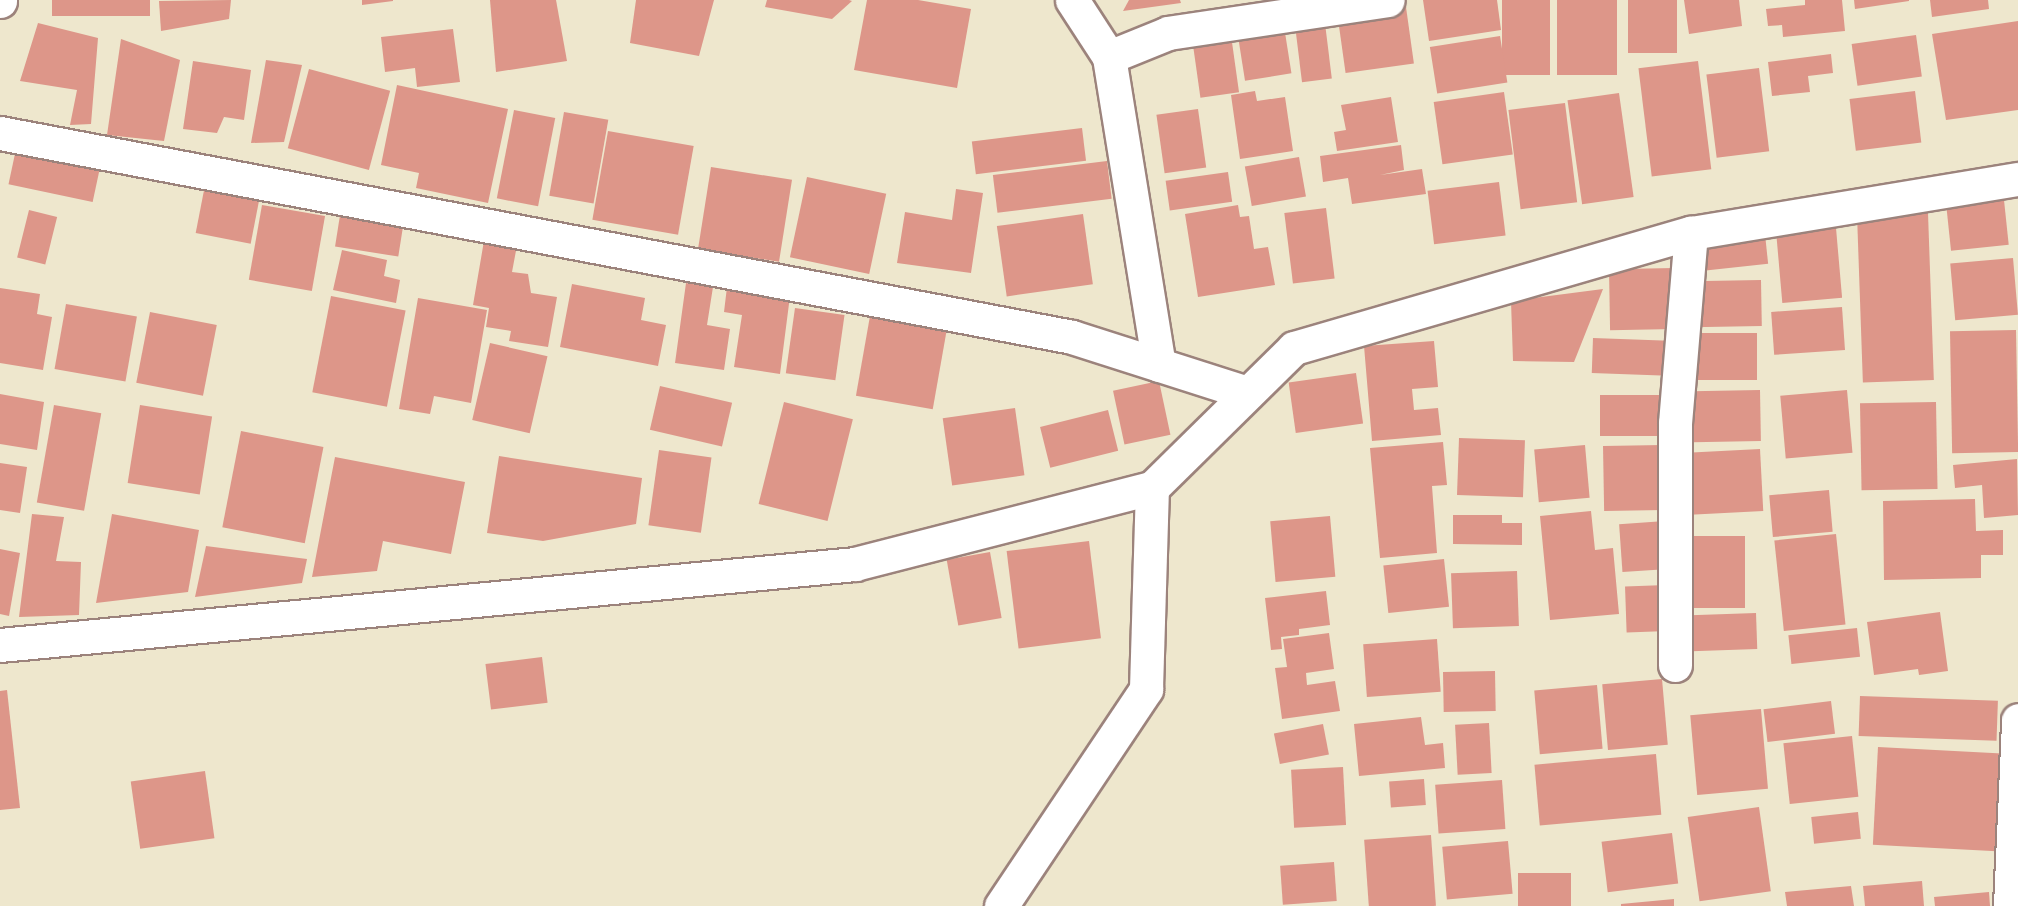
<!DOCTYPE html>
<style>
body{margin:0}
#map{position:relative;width:2018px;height:906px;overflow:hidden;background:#eee7cd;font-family:Kalam,sans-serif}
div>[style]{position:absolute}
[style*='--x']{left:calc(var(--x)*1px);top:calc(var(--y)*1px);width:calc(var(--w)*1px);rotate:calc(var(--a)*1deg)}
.building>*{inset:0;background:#dd9689;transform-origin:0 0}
.roads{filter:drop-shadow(2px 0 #9c837c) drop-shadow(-2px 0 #9c837c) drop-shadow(0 2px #9c837c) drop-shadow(0 -2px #9c837c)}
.minor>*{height:33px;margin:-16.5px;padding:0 16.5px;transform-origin:16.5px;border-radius:16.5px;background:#fff}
span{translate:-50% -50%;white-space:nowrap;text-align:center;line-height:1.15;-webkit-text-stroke:4.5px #f7f3e8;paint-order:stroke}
</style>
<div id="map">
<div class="building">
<i style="left:52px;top:0;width:98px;height:16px"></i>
<i style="clip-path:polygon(231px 0,229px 19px,161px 31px,159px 1px)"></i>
<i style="clip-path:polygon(362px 0,393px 0,393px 1px,362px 5px)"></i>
<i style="clip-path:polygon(490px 0,556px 0,567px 61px,496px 72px)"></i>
<i style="clip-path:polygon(636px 0,714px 0,699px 56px,630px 43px)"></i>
<i style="clip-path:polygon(767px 0,849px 0,852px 1px,832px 19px,765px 7px)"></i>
<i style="clip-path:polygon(867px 0,918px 0,971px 9px,957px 88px,854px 70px)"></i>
<i style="clip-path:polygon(1129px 0,1180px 0,1181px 3px,1123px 11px)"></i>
<i style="left:1405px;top:0;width:64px;height:69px;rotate:82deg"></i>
<i style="clip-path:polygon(1423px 0,1497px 0,1501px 30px,1429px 41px)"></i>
<i style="left:1502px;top:0;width:48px;height:75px"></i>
<i style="left:1557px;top:0;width:60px;height:75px"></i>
<i style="left:1628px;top:0;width:49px;height:53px"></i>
<i style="clip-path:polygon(1684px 0,1739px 0,1742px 26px,1689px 34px)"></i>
<i style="clip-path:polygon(1805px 0,1842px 0,1845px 31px,1783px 37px,1782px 25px,1768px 26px,1766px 9px,1805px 5px)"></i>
<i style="clip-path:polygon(1854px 0,1909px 0,1909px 1px,1855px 9px)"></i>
<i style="clip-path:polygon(1930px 0,1988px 0,1989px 9px,1932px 17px)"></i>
<i style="left:1324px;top:15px;width:64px;height:30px;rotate:83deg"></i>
<i style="left:1283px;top:20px;width:54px;height:47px;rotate:81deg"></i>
<i style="clip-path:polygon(2018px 21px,2018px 110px,1946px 120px,1932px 34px)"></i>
<i style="clip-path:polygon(38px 23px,98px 38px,91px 124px,70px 125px,77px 90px,20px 81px)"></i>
<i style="left:1230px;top:28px;width:65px;height:39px;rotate:82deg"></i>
<i style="clip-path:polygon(453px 29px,460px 82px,417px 87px,415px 68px,385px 72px,381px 37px)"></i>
<i style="left:1916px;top:35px;width:42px;height:65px;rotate:82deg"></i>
<i style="left:1500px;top:36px;width:47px;height:71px;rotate:81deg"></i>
<i style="clip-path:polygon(121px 39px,180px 60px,164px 141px,107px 135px)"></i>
<i style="clip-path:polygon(1831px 54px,1833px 73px,1808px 76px,1810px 92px,1772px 96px,1768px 62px)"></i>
<i style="clip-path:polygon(266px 60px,302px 65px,284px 142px,251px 143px)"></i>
<i style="clip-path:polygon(193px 61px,251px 70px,244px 120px,224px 117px,217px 133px,183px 129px)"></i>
<i style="left:1698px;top:61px;width:109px;height:60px;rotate:83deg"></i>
<i style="left:1759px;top:68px;width:84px;height:53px;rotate:83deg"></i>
<i style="left:309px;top:69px;width:84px;height:82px;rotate:15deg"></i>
<i style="clip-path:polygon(397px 85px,508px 109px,488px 203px,416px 188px,419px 173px,381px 165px)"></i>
<i style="clip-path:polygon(1255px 91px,1257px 101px,1285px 97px,1293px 151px,1240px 159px,1231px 95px)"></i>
<i style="left:1915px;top:91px;width:52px;height:66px;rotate:83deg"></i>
<i style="left:1504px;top:92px;width:63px;height:71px;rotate:82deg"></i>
<i style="left:1619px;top:93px;width:105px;height:52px;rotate:82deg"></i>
<i style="clip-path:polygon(1391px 97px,1398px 142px,1337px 151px,1334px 132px,1346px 130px,1341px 105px)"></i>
<i style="left:1565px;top:103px;width:100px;height:57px;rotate:83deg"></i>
<i style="left:1198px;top:109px;width:59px;height:42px;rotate:82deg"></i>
<i style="left:514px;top:110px;width:42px;height:90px;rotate:11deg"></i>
<i style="left:564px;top:112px;width:45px;height:85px;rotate:10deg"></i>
<i style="left:1082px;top:128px;width:33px;height:111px;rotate:83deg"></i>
<i style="left:608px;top:131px;width:87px;height:90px;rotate:10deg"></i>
<i style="clip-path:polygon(1401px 145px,1404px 170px,1380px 175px,1422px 169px,1426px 194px,1352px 204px,1348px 178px,1323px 182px,1320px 156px)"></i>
<i style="left:16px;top:149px;width:86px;height:36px;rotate:12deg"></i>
<i style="left:1299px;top:157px;width:40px;height:55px;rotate:80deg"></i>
<i style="left:1107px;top:161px;width:38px;height:115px;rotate:83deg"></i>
<i style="left:711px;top:167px;width:82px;height:83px;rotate:9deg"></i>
<i style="left:1228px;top:172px;width:30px;height:63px;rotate:82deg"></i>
<i style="left:807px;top:177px;width:81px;height:82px;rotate:12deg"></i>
<i style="left:206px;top:180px;width:56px;height:54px;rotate:11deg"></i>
<i style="left:1499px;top:182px;width:54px;height:72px;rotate:83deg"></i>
<i style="clip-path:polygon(956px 189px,983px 193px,971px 273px,897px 263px,905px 212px,952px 220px)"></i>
<i style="left:2004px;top:200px;width:45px;height:58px;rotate:84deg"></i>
<i style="left:262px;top:205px;width:64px;height:76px;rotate:10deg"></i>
<i style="clip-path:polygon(1238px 205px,1240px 217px,1249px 216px,1254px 249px,1268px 247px,1275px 285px,1198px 297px,1185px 214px)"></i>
<i style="left:1326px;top:208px;width:71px;height:42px;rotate:83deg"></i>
<i style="left:341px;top:209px;width:64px;height:38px;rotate:9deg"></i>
<i style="left:29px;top:210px;width:29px;height:49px;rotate:14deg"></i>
<i style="left:1928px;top:213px;width:167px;height:71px;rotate:88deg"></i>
<i style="left:1083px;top:214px;width:71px;height:87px;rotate:82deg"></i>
<i style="left:1836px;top:228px;width:70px;height:60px;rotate:85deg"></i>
<i style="left:1765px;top:234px;width:30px;height:65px;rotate:84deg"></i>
<i style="clip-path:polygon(485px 235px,518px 240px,512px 272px,528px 274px,531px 293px,557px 297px,548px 347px,509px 341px,511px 331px,486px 327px,489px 308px,473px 305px)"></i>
<i style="clip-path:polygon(342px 250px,387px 260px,384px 276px,400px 280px,396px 303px,333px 290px)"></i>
<i style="left:2013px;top:258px;width:57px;height:63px;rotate:85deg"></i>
<i style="left:1674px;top:268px;width:61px;height:65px;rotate:89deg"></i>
<i style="left:1761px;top:280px;width:46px;height:70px;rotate:89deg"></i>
<i style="clip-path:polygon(686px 283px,713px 287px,707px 325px,730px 329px,724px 370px,675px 363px)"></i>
<i style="clip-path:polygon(572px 284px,645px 298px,641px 320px,666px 325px,658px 366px,560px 347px)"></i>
<i style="clip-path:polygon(727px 287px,790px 296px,780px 374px,734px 367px,742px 315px,724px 312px)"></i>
<i style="clip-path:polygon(0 288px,40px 294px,37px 314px,52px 317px,43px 370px,0 363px)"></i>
<i style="clip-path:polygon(1603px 289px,1574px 362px,1513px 361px,1511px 301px)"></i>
<i style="left:331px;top:296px;width:76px;height:98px;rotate:11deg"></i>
<i style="clip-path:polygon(418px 298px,487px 310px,471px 403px,434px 396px,430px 414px,399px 409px)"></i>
<i style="left:66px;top:304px;width:72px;height:66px;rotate:10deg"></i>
<i style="left:1842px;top:307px;width:43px;height:71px;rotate:86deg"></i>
<i style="left:795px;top:308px;width:50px;height:66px;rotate:8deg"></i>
<i style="left:150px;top:312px;width:68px;height:72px;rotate:11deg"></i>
<i style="left:870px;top:316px;width:78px;height:81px;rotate:10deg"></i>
<i style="left:2016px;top:330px;width:122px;height:66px;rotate:89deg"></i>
<i style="left:1691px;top:333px;width:66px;height:47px"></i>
<i style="left:1593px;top:338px;width:76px;height:35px;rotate:2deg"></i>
<i style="clip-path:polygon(1434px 341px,1438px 387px,1412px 389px,1414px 410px,1438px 408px,1441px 435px,1372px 441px,1364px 346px)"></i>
<i style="left:490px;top:343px;width:59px;height:79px;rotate:13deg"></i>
<i style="left:1356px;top:373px;width:51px;height:68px;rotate:82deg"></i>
<i style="left:1159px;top:381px;width:55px;height:47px;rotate:78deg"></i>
<i style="left:660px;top:386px;width:74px;height:45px;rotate:13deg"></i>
<i style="left:1760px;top:390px;width:51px;height:68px;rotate:89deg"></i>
<i style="left:1847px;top:390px;width:63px;height:67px;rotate:85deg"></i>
<i style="clip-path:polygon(0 394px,44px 402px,37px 450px,0 444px)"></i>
<i style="left:1665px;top:395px;width:41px;height:65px;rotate:90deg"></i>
<i style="left:784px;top:402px;width:71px;height:105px;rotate:14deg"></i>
<i style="left:1936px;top:402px;width:87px;height:76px;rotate:89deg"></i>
<i style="left:54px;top:405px;width:48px;height:99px;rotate:10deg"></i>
<i style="left:140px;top:405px;width:73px;height:79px;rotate:9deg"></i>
<i style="left:1015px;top:408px;width:68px;height:73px;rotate:82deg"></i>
<i style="left:1108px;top:410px;width:42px;height:70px;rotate:76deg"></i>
<i style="left:241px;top:431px;width:84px;height:98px;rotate:11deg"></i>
<i style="left:1459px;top:438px;width:66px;height:57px;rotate:2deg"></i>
<i style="clip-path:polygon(1443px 442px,1447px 485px,1432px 486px,1437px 553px,1380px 558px,1370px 448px)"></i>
<i style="left:1585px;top:445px;width:53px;height:51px;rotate:85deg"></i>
<i style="left:1662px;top:445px;width:65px;height:59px;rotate:89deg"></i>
<i style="left:1760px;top:449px;width:62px;height:73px;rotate:87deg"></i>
<i style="left:659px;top:450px;width:53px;height:76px;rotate:8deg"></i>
<i style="clip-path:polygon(499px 456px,642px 478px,636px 524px,543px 541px,487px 533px)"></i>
<i style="clip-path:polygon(335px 457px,465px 482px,451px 554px,383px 541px,377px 571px,312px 577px)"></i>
<i style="clip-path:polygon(2017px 459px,2018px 515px,1984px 518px,1982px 485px,1955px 488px,1953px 465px)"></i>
<i style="clip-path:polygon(0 463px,27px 467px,20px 513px,0 510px)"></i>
<i style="left:1829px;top:490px;width:42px;height:60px;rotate:85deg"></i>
<i style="clip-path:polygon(1975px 499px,1976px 531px,2003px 530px,2003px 555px,1981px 555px,1981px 578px,1884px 580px,1883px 501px)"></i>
<i style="clip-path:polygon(1591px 511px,1595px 550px,1613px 548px,1619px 614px,1550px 620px,1540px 516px)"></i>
<i style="clip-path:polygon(32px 514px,64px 517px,56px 561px,81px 562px,79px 615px,19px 617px)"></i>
<i style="clip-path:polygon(112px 514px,199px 530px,188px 592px,96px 603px)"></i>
<i style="clip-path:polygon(1453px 515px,1502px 515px,1502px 523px,1522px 523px,1522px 545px,1453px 544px)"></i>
<i style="left:1330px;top:516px;width:61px;height:60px;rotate:85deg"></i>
<i style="left:1665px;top:521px;width:48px;height:46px;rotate:86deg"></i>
<i style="left:1836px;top:534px;width:91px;height:62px;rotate:84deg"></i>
<i style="left:1684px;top:536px;width:61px;height:72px"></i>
<i style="left:1089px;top:541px;width:98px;height:83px;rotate:83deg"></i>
<i style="clip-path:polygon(206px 546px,307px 559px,302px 583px,195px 597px)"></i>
<i style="clip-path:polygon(0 549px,20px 553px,9px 616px,0 614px)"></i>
<i style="left:990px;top:552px;width:67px;height:44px;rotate:80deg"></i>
<i style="left:1444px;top:559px;width:48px;height:61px;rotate:84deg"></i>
<i style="left:1517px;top:571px;width:55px;height:66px;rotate:88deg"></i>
<i style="left:1666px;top:585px;width:46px;height:41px;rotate:88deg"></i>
<i style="clip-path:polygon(1326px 591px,1330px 625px,1299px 629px,1299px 635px,1281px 637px,1282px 649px,1271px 650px,1265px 598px)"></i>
<i style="clip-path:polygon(1940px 612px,1948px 671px,1919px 675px,1918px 669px,1874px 675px,1867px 622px)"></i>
<i style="left:1756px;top:613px;width:36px;height:73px;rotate:88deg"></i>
<i style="left:1857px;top:628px;width:29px;height:69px;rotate:84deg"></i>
<i style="clip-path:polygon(1329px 633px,1334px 669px,1306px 673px,1307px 685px,1335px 681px,1340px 711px,1282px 719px,1275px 668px,1287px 667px,1283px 639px)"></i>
<i style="left:1437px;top:639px;width:53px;height:74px;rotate:86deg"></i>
<i style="left:542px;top:657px;width:46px;height:57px;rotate:83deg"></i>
<i style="left:1495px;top:671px;width:40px;height:52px;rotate:89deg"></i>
<i style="left:1662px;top:679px;width:66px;height:60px;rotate:85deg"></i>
<i style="left:1597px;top:685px;width:64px;height:63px;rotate:85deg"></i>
<i style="clip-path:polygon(7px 690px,20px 808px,0 810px,0 691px)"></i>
<i style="left:1860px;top:696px;width:138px;height:40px;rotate:2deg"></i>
<i style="left:1831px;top:701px;width:33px;height:68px;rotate:83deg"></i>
<i style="left:1761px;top:709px;width:80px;height:71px;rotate:85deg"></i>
<i style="clip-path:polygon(1421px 717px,1425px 745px,1443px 743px,1445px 768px,1359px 776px,1354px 724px)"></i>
<i style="left:1489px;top:723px;width:50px;height:34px;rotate:87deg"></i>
<i style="left:1323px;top:724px;width:31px;height:50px;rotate:79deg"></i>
<i style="left:1852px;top:736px;width:61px;height:69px;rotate:84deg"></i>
<i style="left:1878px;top:747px;width:124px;height:98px;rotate:3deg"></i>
<i style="left:1656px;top:754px;width:61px;height:122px;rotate:85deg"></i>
<i style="left:1343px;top:767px;width:58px;height:52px;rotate:87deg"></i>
<i style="left:205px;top:771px;width:68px;height:75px;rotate:82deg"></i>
<i style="left:1424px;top:779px;width:26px;height:35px;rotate:86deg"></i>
<i style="left:1502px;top:780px;width:49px;height:67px;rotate:86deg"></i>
<i style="left:1759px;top:807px;width:85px;height:72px;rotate:82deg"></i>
<i style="left:1858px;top:812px;width:27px;height:47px;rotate:84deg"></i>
<i style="left:1672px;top:833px;width:51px;height:71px;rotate:83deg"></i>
<i style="left:1431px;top:835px;width:71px;height:67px;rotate:86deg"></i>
<i style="left:1508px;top:841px;width:53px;height:66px;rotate:85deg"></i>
<i style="left:1334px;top:862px;width:39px;height:54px;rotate:86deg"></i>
<i style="left:1518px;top:873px;width:53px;height:33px"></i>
<i style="clip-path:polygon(1922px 881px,1924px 906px,1865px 906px,1863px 886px)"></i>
<i style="clip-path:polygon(1851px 886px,1854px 906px,1787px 906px,1785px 892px)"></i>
<i style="clip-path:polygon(1989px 892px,1990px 906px,1935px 906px,1934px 897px)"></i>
<i style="clip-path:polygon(1674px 899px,1674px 906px,1621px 906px,1621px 904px)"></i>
</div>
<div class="roads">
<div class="minor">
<i style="--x:1072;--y:0;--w:68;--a:57"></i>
<i style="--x:1109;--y:57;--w:312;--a:80.8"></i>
<i style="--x:0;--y:1;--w:1;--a:-90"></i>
<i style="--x:1109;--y:57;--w:64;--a:-22.1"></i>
<i style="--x:1168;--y:33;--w:222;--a:-8.5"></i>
<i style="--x:0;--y:133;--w:1091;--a:10.77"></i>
<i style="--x:1072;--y:337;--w:184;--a:17.7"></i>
<i style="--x:0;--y:645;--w:859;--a:-5.41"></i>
<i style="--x:855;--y:564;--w:307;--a:-14.4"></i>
<i style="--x:1152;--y:488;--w:199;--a:-44.6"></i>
<i style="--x:1294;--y:348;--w:413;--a:-16.2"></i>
<i style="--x:1691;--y:233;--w:331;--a:-9.4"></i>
<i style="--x:1675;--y:665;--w:242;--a:-90"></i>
<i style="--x:1675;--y:423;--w:191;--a:-85.2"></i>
<i style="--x:1001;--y:906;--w:261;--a:-56.2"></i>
<i style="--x:1146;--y:689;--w:201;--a:-88.3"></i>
<i style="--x:2010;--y:906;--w:186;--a:-87.5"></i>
</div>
</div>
</div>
